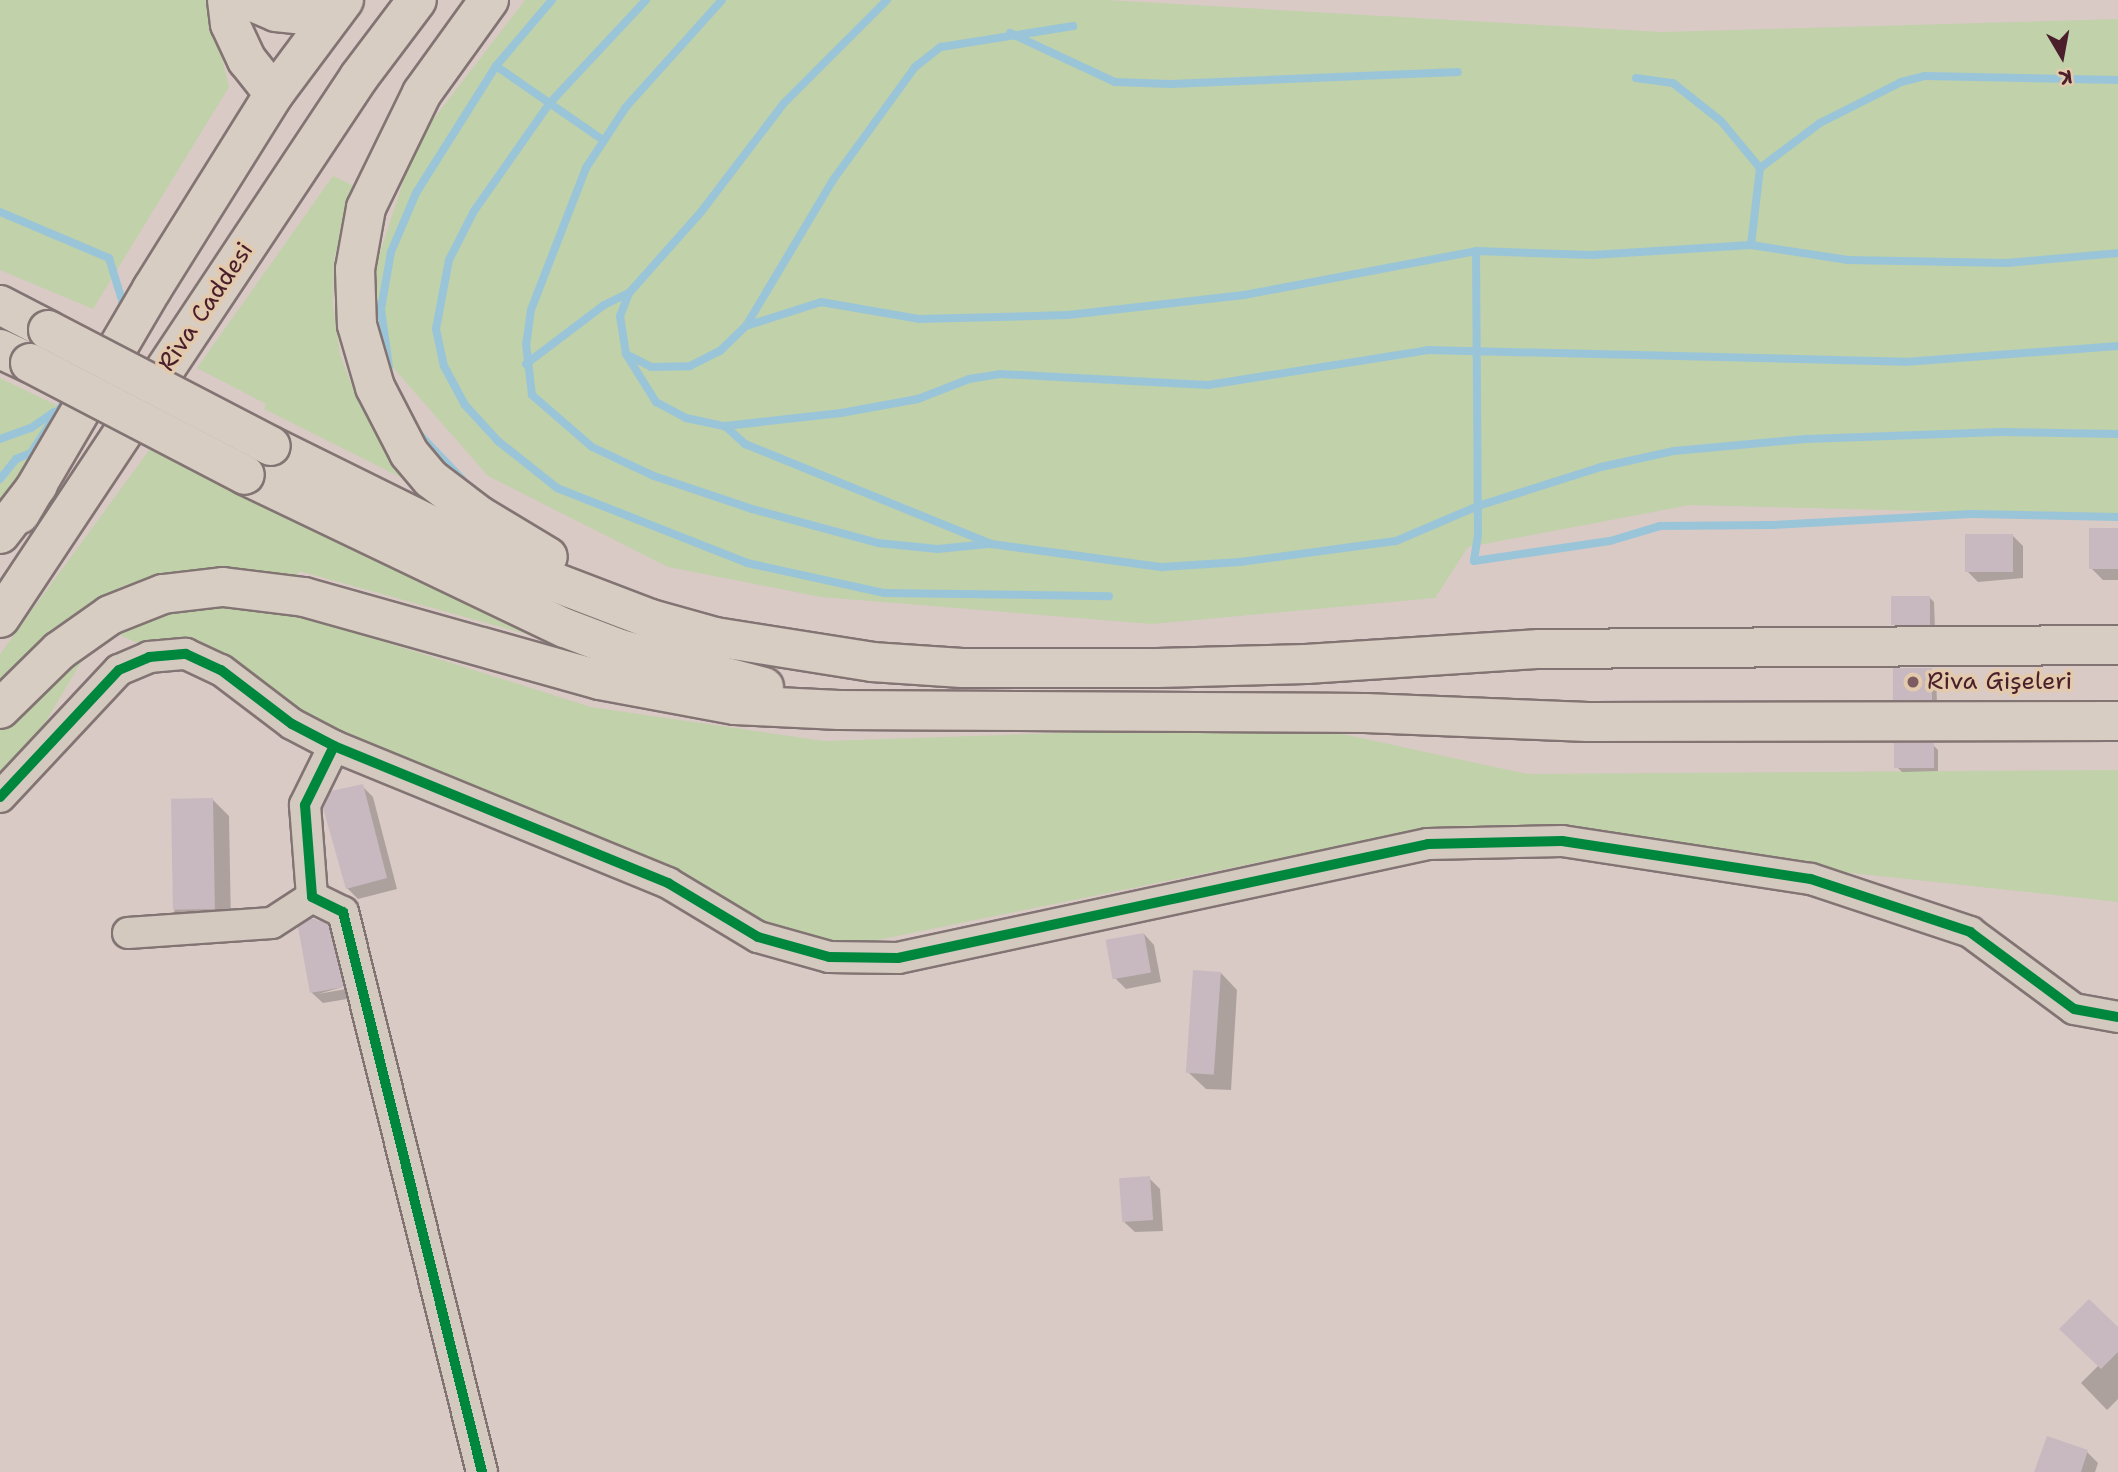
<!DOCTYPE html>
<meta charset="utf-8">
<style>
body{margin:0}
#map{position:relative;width:2118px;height:1472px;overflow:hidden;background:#d9cac6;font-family:"Shantell Sans",sans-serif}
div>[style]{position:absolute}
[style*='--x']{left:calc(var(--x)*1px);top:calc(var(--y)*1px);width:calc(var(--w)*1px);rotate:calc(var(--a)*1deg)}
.green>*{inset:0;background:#c1d1aa}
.shadow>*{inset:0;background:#0003}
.stream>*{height:8px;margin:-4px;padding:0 4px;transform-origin:4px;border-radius:4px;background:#9ac5d8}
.building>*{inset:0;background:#c8b9c0;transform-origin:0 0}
.roads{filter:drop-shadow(2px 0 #837474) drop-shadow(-2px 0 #837474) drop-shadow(0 2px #837474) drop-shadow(0 -2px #837474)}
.street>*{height:30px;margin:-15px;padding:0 15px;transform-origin:15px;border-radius:15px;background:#d3c9bf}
.primary>*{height:38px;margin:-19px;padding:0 19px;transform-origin:19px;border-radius:19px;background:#d8cdc2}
.highway>*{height:38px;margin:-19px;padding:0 19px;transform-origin:19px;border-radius:19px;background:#d8cdc2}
.bridges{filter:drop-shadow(2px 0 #837474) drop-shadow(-2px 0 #837474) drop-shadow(0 2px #837474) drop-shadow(0 -2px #837474)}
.highway-bridge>*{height:38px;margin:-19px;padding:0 19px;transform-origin:19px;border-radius:19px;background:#d8cdc2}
.cycleway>*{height:10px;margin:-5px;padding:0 5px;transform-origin:5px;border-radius:5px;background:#00873e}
.dots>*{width:19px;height:19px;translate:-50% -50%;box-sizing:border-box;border:4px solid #e4caac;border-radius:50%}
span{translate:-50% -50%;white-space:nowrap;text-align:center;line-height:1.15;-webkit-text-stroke:7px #e4caac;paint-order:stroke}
.street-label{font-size:24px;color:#4a1f2b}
.poi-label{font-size:24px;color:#4a1f2b}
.left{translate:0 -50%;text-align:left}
.north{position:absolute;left:2027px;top:21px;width:70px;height:70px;-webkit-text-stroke:5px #e4caac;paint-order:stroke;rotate:170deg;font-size:19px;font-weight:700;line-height:28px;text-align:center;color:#4a1f2b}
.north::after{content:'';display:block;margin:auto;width:24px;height:32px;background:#4a1f2b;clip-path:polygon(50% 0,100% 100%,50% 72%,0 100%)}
</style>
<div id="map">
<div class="green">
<i style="clip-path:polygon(0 0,208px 0,229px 87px,93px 309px,0 270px)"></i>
<i style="clip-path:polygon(525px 0,1107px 0,1662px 32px,2118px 19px,2118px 516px,1690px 505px,1468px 547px,1435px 598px,1152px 624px,821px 597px,668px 567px,488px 476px,390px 364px,369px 287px,416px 142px)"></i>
<i style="clip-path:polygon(333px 176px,356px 187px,334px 258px,333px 305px,340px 354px,356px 397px,380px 439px,438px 496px,264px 409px,266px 404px,197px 368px)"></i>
<i style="clip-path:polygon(0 378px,62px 408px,0 503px)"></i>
<i style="clip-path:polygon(150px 449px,222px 484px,591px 652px,299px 571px,297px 579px,230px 570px,169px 574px,125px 585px,89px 603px,45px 636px,0 681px,0 654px)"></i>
<i style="clip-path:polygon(171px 602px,283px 610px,591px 707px,824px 741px,1301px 725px,1527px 774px,2118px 770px,2118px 902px,1431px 827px,824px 951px,102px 627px,17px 770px,0 789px,0 728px,102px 627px)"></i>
</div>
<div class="shadow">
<i style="clip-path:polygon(2118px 530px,2118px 580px,2103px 580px,2092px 569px)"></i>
<i style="clip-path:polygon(2012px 535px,2023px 546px,2023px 578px,1978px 582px,1967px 571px)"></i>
<i style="clip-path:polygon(1929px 597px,1934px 602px,1935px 629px,1898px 629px,1893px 624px)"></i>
<i style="clip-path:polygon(1931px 670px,1936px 675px,1937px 704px,1900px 704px,1895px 699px)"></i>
<i style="clip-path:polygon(1933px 745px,1938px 750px,1938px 771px,1902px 772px,1897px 767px)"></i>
<i style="clip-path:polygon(362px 786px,373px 797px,397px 889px,358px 899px,347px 888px,325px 809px)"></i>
<i style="clip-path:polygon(212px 799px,229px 816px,231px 925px,191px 928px,174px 912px)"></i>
<i style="clip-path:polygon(327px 926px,338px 937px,350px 985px,318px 994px,351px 988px,353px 998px,323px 1003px,312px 993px)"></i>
<i style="clip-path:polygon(1144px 934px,1154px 945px,1161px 982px,1126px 989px,1115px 978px)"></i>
<i style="clip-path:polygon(1221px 973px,1237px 990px,1231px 1090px,1206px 1089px,1189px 1073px)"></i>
<i style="clip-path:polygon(1149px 1178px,1160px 1189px,1163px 1231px,1135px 1232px,1124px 1222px)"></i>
<i style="clip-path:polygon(2118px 1329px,2118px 1399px,2107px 1410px,2081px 1383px,2099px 1365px)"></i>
<i style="clip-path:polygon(2087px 1452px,2098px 1463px,2095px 1472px,2036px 1472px)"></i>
</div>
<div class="stream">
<i style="--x:646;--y:0;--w:142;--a:133"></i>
<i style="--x:549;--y:104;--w:131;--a:125"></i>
<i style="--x:474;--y:211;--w:55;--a:117"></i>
<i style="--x:449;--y:260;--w:70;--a:100.7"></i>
<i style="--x:436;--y:329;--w:38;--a:78"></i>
<i style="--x:444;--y:366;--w:44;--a:61.7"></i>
<i style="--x:465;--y:405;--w:49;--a:47.5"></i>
<i style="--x:498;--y:441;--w:75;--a:38.5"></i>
<i style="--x:557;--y:488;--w:204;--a:21.5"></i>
<i style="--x:747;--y:563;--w:141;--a:12.3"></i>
<i style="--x:885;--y:593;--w:224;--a:0.8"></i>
<i style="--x:722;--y:0;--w:144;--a:131.9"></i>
<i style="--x:626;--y:107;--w:73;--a:123.3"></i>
<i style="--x:586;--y:168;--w:152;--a:111.2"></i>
<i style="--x:531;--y:310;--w:34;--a:98"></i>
<i style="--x:526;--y:344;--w:51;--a:83.3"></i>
<i style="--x:532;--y:395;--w:79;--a:40.9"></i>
<i style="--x:592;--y:447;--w:68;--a:25.1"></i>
<i style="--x:654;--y:476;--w:103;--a:18.6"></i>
<i style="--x:752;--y:509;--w:131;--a:15.1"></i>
<i style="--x:878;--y:543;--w:60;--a:5.7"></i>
<i style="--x:938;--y:549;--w:50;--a:-5.7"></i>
<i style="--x:887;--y:0;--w:146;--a:135"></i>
<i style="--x:784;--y:103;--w:137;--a:127.3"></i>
<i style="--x:701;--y:212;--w:108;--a:131.6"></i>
<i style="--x:629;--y:293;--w:25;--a:111"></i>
<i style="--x:620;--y:316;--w:38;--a:81"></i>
<i style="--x:626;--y:354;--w:57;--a:58"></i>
<i style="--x:656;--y:402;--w:34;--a:28"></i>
<i style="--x:686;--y:418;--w:40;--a:12"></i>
<i style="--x:725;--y:426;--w:117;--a:-6.4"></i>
<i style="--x:841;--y:413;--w:78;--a:-10.3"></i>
<i style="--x:918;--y:399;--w:55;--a:-21.4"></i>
<i style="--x:969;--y:379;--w:31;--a:-9"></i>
<i style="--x:1000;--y:374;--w:208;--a:3"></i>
<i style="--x:1208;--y:385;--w:223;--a:-9"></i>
<i style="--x:1428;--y:350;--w:477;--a:1.4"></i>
<i style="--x:1905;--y:362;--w:214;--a:-4.3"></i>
<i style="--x:1010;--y:33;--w:116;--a:25"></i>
<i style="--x:1115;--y:82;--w:56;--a:2"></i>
<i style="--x:1171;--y:84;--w:287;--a:-2.4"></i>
<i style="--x:496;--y:66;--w:130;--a:34.7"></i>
<i style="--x:1636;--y:78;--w:37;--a:8"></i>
<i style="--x:1673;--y:83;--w:61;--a:38.4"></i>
<i style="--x:1721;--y:121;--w:61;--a:50.3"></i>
<i style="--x:0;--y:212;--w:118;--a:22.9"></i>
<i style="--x:109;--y:258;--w:54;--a:72.9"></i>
<i style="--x:1751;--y:245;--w:78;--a:-83.3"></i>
<i style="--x:1760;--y:168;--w:75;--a:-36.9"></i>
<i style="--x:1820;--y:123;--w:91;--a:-26.8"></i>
<i style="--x:1901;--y:82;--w:25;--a:-14"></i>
<i style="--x:1925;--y:76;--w:193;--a:1.2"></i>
<i style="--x:1476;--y:251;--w:284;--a:89.6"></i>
<i style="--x:1478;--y:535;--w:26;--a:99"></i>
<i style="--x:1474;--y:561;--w:137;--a:-8.4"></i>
<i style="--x:1610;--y:541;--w:52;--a:-16.7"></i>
<i style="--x:1660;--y:526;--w:113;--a:-0.5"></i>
<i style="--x:1773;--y:525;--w:198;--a:-3.2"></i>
<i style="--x:1971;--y:514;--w:147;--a:1.2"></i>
<i style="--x:746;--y:326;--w:170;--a:-59.2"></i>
<i style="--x:833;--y:180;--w:140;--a:-54"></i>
<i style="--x:915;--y:67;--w:33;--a:-38"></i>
<i style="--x:941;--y:47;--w:134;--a:-9"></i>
<i style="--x:626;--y:354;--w:28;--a:27"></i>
<i style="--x:651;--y:367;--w:39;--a:-1"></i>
<i style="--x:690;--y:366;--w:34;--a:-27"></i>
<i style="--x:720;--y:351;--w:36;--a:-44"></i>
<i style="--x:746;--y:326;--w:79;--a:-17.7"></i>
<i style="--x:821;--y:302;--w:99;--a:9.8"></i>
<i style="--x:919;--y:319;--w:149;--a:-1.5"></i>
<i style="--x:1068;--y:315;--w:177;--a:-6.5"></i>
<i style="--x:1244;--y:295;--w:236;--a:-10.7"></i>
<i style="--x:1476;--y:251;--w:116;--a:2"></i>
<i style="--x:1592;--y:255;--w:159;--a:-3.6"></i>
<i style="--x:1751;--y:245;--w:98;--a:8.8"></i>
<i style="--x:1848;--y:260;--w:159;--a:1.1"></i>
<i style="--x:2007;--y:263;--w:111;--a:-5.1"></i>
<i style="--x:526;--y:364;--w:98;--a:-37.1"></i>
<i style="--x:604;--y:305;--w:28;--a:-26"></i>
<i style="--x:389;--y:367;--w:59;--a:-97.9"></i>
<i style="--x:381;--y:309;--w:58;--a:-80"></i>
<i style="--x:391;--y:252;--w:64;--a:-67"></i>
<i style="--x:416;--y:193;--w:150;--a:-57.8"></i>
<i style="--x:496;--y:66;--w:87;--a:-49.7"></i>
<i style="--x:725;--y:426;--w:27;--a:42"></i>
<i style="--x:745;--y:444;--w:266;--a:22.1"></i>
<i style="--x:991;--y:544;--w:173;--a:7.7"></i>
<i style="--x:1162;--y:567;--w:78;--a:-3.7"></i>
<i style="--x:1240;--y:562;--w:157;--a:-7.7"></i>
<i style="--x:1396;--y:541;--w:89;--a:-23.1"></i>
<i style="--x:1478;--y:506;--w:129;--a:-17.6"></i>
<i style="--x:1601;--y:467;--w:75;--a:-12.4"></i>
<i style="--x:1674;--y:451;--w:134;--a:-5.2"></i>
<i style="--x:1807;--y:439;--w:193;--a:-2.1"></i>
<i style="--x:2000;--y:432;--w:118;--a:1"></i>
<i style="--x:418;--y:433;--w:64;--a:46.3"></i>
<i style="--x:0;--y:439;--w:33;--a:-20"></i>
<i style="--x:31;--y:428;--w:28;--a:-35"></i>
<i style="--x:0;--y:479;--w:26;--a:-51"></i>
<i style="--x:16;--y:459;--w:16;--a:-22"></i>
<i style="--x:31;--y:453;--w:68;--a:-57"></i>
</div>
<div class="building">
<i style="left:2118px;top:528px;width:41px;height:29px;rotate:90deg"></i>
<i style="left:1965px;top:534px;width:48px;height:38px"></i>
<i style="left:1891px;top:596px;width:39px;height:29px"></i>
<i style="left:1893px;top:668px;width:39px;height:32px"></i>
<i style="left:1894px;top:743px;width:40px;height:25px"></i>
<i style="clip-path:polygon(363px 784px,387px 878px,346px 889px,323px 808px,331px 791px)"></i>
<i style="left:213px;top:798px;width:111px;height:42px;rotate:89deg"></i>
<i style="clip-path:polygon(311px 918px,328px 924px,344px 987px,310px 993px,298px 927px)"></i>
<i style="left:1144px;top:933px;width:40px;height:39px;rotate:80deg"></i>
<i style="left:1193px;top:970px;width:28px;height:103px;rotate:4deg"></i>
<i style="left:1150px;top:1176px;width:44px;height:31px;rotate:86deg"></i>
<i style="clip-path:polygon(2089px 1299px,2118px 1327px,2118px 1352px,2101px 1369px,2059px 1329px)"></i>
<i style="clip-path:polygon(2047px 1436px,2088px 1450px,2081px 1472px,2034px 1472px)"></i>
</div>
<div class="roads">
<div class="street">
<i style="--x:334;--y:746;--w:66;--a:116.2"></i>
<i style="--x:305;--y:805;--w:92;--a:85.6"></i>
<i style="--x:312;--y:897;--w:34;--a:26"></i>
<i style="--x:343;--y:912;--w:577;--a:76.06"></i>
<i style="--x:0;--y:797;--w:174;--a:-46.9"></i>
<i style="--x:119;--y:670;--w:33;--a:-23"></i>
<i style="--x:149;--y:657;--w:37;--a:-5"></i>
<i style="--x:186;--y:654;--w:38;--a:25"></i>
<i style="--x:221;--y:670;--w:89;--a:37.3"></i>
<i style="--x:292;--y:724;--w:47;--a:27.6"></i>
<i style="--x:334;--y:746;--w:361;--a:22.3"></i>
<i style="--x:668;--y:883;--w:105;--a:31"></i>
<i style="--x:758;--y:937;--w:74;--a:15.7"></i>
<i style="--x:829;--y:957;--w:69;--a:0.8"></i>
<i style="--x:898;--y:958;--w:542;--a:-12.14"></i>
<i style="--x:1428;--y:844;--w:134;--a:-1.3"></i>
<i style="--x:1562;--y:841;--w:252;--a:8.7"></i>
<i style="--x:1811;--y:879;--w:168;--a:18.4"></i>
<i style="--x:1970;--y:932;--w:129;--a:36.5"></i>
<i style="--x:2074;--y:1009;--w:45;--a:10.3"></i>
<i style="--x:128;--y:933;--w:144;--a:-4"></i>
<i style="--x:272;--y:923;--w:48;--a:-33"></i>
</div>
<div class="primary">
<i style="--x:227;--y:0;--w:24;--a:83"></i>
<i style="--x:230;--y:24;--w:40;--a:65"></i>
<i style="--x:247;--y:60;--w:43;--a:51.5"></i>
<i style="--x:248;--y:0;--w:30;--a:23"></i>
<i style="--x:276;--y:12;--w:29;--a:6"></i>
<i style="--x:305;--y:15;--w:33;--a:-27"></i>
<i style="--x:20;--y:514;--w:261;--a:-59.6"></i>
<i style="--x:152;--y:289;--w:230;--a:-58"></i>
<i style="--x:274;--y:94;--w:117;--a:-53.3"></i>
<i style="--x:0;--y:618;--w:649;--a:-56.43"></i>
<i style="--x:359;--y:77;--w:96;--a:-53"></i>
</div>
<div class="highway">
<i style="--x:489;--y:0;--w:115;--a:125.8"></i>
<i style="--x:422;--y:93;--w:128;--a:116"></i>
<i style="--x:366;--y:208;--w:62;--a:100.2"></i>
<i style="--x:355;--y:269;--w:56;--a:88"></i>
<i style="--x:357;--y:325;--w:65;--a:73.8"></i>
<i style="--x:375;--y:387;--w:74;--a:62.7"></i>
<i style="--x:409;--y:453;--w:34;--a:50"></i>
<i style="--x:431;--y:479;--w:61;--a:37.1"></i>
<i style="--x:480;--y:516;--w:79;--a:31.1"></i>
<i style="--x:0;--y:305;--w:54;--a:27.5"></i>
<i style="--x:0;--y:349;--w:33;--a:25"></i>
<i style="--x:271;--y:446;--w:278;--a:26.3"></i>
<i style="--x:520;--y:569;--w:140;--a:20.9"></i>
<i style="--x:651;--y:619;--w:66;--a:15.7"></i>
<i style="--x:715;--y:637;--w:159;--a:9"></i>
<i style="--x:872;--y:662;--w:90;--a:3.8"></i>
<i style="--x:962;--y:668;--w:195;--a:0"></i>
<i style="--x:1157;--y:668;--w:149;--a:-1.5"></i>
<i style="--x:1306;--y:664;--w:234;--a:-3.7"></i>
<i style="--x:1540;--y:649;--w:578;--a:-0.4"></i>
<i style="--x:245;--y:475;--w:355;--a:25.6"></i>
<i style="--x:565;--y:628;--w:59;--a:20.9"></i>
<i style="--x:620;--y:649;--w:149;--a:14.8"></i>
<i style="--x:0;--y:534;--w:62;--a:-52.2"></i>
<i style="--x:0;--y:709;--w:83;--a:-44.5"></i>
<i style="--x:59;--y:651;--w:62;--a:-35.2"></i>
<i style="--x:110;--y:615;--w:57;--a:-21.6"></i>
<i style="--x:163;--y:594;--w:60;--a:-6.7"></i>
<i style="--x:223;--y:587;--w:82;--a:7"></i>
<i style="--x:304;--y:597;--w:307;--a:15.7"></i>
<i style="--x:600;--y:680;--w:137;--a:10.5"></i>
<i style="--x:735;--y:705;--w:104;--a:2.8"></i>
<i style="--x:839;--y:710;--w:526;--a:0.33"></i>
<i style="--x:1365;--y:713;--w:223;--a:2.3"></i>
<i style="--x:1588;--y:722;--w:530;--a:-0.11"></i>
</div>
</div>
<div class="bridges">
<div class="highway-bridge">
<i style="--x:48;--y:330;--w:251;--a:27.5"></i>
<i style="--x:30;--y:363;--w:242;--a:27.5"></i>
</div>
</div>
<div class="cycleway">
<i style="--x:334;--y:746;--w:66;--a:116.2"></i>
<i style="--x:305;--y:805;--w:92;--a:85.6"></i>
<i style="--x:312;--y:897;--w:34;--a:26"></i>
<i style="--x:343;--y:912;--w:577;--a:76.06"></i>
<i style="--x:0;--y:797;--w:174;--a:-46.9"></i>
<i style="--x:119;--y:670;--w:33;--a:-23"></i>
<i style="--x:149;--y:657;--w:37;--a:-5"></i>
<i style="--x:186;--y:654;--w:38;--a:25"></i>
<i style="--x:221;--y:670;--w:89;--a:37.3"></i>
<i style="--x:292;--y:724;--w:47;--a:27.6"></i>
<i style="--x:334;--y:746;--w:361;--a:22.3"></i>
<i style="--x:668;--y:883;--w:105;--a:31"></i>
<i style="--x:758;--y:937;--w:74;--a:15.7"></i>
<i style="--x:829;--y:957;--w:69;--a:0.8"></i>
<i style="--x:898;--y:958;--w:542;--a:-12.14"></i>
<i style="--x:1428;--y:844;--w:134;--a:-1.3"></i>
<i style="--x:1562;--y:841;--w:252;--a:8.7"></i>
<i style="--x:1811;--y:879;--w:168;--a:18.4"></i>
<i style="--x:1970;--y:932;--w:129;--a:36.5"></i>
<i style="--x:2074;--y:1009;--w:45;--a:10.3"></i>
</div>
<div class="dots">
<i style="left:1913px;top:682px;background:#7c5b61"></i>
</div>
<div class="street-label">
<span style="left:206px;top:307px;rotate:-56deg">Riva Caddesi</span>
</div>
<div class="poi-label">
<span class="left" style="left:1927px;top:682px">Riva Gişeleri</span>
</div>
<div class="north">K</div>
</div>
